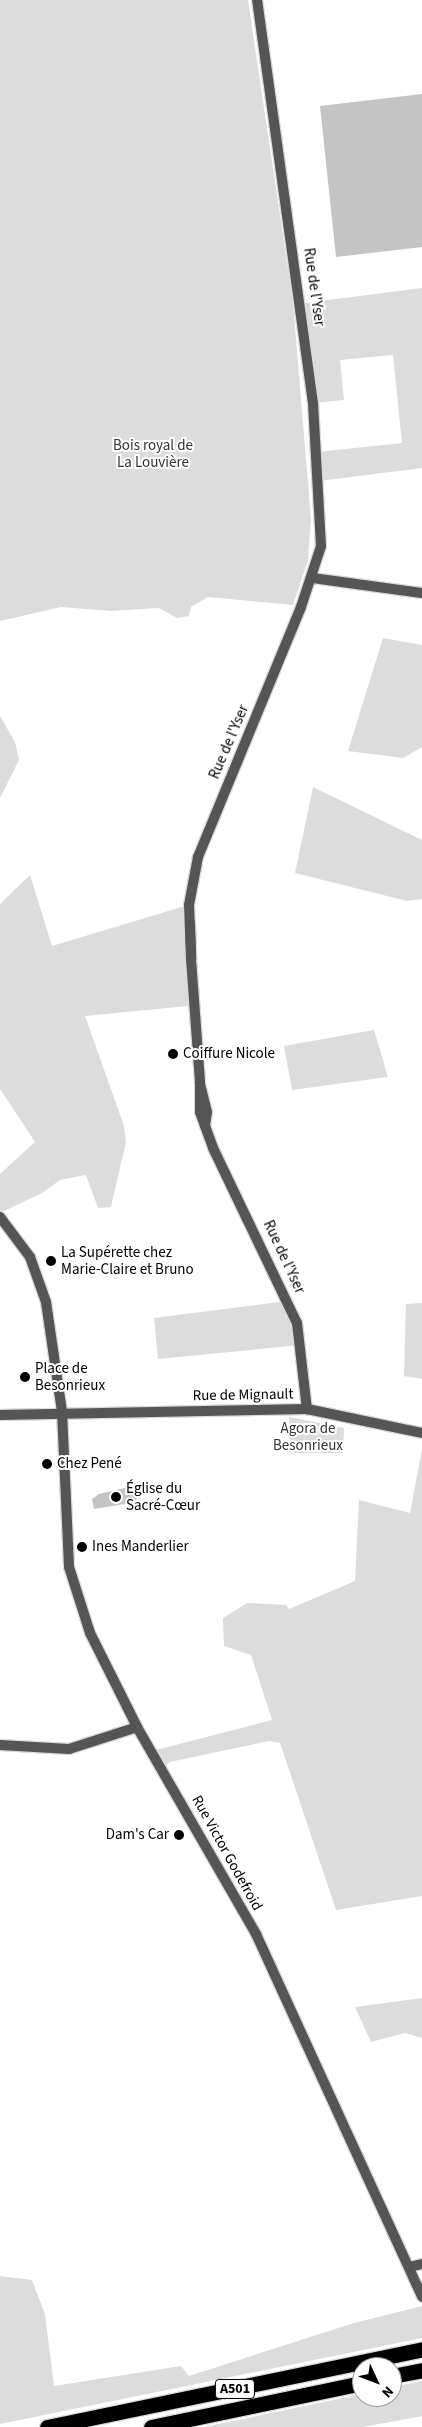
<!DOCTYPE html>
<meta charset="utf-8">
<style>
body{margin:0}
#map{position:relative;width:422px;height:2427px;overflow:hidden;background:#fff;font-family:"Source Sans 3",sans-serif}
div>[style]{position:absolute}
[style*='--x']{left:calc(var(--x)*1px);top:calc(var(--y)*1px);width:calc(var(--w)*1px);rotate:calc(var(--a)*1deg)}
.green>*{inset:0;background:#dcdcdc}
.building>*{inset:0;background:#c4c4c4}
.roads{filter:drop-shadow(1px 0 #dbdbdb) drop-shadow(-1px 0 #dbdbdb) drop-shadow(0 1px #dbdbdb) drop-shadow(0 -1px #dbdbdb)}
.minor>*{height:10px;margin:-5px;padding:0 5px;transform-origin:5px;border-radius:5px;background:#555}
.highway>*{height:15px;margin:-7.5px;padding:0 7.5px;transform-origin:7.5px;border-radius:7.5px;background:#000}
.dots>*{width:14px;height:14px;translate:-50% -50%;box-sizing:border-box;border:2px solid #fff;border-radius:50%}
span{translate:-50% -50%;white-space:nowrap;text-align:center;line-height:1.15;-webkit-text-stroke:4px #fff;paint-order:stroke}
.shield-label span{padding:1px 4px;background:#fff;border:1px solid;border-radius:4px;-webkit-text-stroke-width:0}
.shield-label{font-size:14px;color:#000;font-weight:700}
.street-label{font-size:15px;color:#000}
.park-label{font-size:15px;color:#333}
.poi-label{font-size:15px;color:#000}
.left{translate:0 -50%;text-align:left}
.right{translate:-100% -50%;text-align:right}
.north{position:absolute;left:352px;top:2357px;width:50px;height:50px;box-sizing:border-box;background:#fff;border:1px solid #999;border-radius:50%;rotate:133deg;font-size:14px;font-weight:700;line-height:20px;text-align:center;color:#000}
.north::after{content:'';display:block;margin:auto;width:18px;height:22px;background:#000;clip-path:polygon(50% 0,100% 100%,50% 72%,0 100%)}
</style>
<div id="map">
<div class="green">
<i style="clip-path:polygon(0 0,248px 0,293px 303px,311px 519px,308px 560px,293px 605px,208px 597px,191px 607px,189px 616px,177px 618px,159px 608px,111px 611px,61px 607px,0 621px)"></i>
<i style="clip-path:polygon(422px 288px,422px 468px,319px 481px,317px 452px,402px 443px,393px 355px,340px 360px,344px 400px,313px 403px,305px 303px)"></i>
<i style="clip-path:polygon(383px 638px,422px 645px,422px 747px,403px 758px,348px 751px)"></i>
<i style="clip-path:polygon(0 716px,15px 742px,19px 760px,0 798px)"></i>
<i style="clip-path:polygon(313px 787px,422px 840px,422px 899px,407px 901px,295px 873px)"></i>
<i style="clip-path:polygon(30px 875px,52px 946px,185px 906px,188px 1006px,85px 1016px,124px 1126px,126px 1142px,111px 1207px,98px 1208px,86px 1175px,60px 1180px,42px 1193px,0 1213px,0 1174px,35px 1142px,0 1089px,0 904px)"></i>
<i style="clip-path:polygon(374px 1030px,388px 1077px,292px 1090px,284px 1046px)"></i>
<i style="clip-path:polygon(287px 1301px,301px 1345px,158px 1359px,154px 1318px)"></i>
<i style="clip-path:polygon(422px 1303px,422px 1379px,404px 1376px,406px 1304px)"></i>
<i style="clip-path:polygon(289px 1417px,344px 1428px,343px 1453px,290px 1453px)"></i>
<i style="clip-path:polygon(422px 1449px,422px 1896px,336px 1910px,280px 1743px,269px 1741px,170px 1762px,162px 1768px,152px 1751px,272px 1720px,251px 1655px,224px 1646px,223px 1618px,247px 1603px,286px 1605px,289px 1609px,355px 1581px,359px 1500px,410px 1513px)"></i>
<i style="clip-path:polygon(422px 1998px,422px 2038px,405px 2033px,371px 2042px,355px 2007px)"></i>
<i style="clip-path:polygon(0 2276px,32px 2280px,45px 2314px,54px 2386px,181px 2366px,189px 2376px,354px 2323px,422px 2306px,422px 2338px,0 2424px)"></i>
<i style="clip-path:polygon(422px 2381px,422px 2416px,363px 2427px,204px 2427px,362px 2394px,362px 2397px,392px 2397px,392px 2387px)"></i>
</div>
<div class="building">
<i style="clip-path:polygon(422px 94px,422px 247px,336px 257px,320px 106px)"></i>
<i style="clip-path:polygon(133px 1486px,137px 1502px,94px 1509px,92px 1499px,99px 1494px)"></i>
</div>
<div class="roads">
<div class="minor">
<i style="--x:312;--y:578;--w:111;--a:7.8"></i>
<i style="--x:190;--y:923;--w:36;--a:88"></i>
<i style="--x:191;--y:959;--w:54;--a:-92.1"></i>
<i style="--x:189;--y:905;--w:49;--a:-79.4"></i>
<i style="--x:198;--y:857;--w:270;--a:-67.6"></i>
<i style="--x:301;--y:607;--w:64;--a:-71.8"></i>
<i style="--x:321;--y:546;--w:143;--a:-93.2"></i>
<i style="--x:313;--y:403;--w:407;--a:-97.9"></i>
<i style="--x:191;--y:959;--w:124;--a:85.8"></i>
<i style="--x:205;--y:1126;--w:14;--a:-82"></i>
<i style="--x:207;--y:1112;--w:30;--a:-104"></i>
<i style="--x:200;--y:1083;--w:29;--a:90"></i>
<i style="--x:200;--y:1112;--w:38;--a:70"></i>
<i style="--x:213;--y:1148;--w:194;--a:64.4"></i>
<i style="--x:297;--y:1323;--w:87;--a:83.4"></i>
<i style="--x:0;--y:1217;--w:50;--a:53.1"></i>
<i style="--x:30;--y:1257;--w:48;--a:70.4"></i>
<i style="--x:46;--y:1302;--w:111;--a:81.7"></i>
<i style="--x:62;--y:1412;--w:155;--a:87.4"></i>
<i style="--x:69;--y:1567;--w:69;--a:72.3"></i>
<i style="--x:90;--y:1633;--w:105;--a:63.4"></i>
<i style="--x:137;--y:1727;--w:239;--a:60.1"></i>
<i style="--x:256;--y:1934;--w:399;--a:65.4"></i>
<i style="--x:0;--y:1415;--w:307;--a:-1.1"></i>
<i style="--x:307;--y:1409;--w:117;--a:11.8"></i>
<i style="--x:0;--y:1745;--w:69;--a:3.3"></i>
<i style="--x:69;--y:1749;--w:71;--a:-17.9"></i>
<i style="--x:409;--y:2267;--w:13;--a:-13"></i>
</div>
<div class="highway">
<i style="--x:392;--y:2376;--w:31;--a:-11"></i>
<i style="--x:47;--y:2427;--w:383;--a:-11.7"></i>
<i style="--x:151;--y:2427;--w:216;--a:-11.8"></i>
</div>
</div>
<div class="dots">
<i style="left:173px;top:1054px;background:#000"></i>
<i style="left:51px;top:1261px;background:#000"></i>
<i style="left:25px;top:1377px;background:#000"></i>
<i style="left:47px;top:1464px;background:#000"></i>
<i style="left:116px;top:1497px;background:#000"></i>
<i style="left:82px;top:1547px;background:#000"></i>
<i style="left:179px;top:1835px;background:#000"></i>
</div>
<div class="shield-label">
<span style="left:235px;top:2389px">A501</span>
</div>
<div class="street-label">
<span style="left:314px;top:287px;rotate:82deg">Rue de l'Yser</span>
<span style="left:229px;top:742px;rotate:-67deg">Rue de l'Yser</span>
<span style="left:284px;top:1257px;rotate:65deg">Rue de l'Yser</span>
<span style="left:243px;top:1395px;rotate:-1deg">Rue de Mignault</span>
<span style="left:227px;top:1853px;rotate:61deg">Rue Victor Godefroid</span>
</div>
<div class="park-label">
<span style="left:153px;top:454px">Bois royal de<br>La Louvière</span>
<span style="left:308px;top:1437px">Agora de<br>Besonrieux</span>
</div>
<div class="poi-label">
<span class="left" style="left:183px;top:1054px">Coiffure Nicole</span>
<span class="left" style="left:61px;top:1261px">La Supérette chez<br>Marie-Claire et Bruno</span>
<span class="left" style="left:35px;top:1377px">Place de<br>Besonrieux</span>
<span class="left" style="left:57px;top:1464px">Chez Pené</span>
<span class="left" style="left:126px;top:1497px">Église du<br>Sacré-Cœur</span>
<span class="left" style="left:92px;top:1547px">Ines Manderlier</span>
<span class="right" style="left:169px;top:1835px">Dam's Car</span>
</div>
<div class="north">N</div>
</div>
